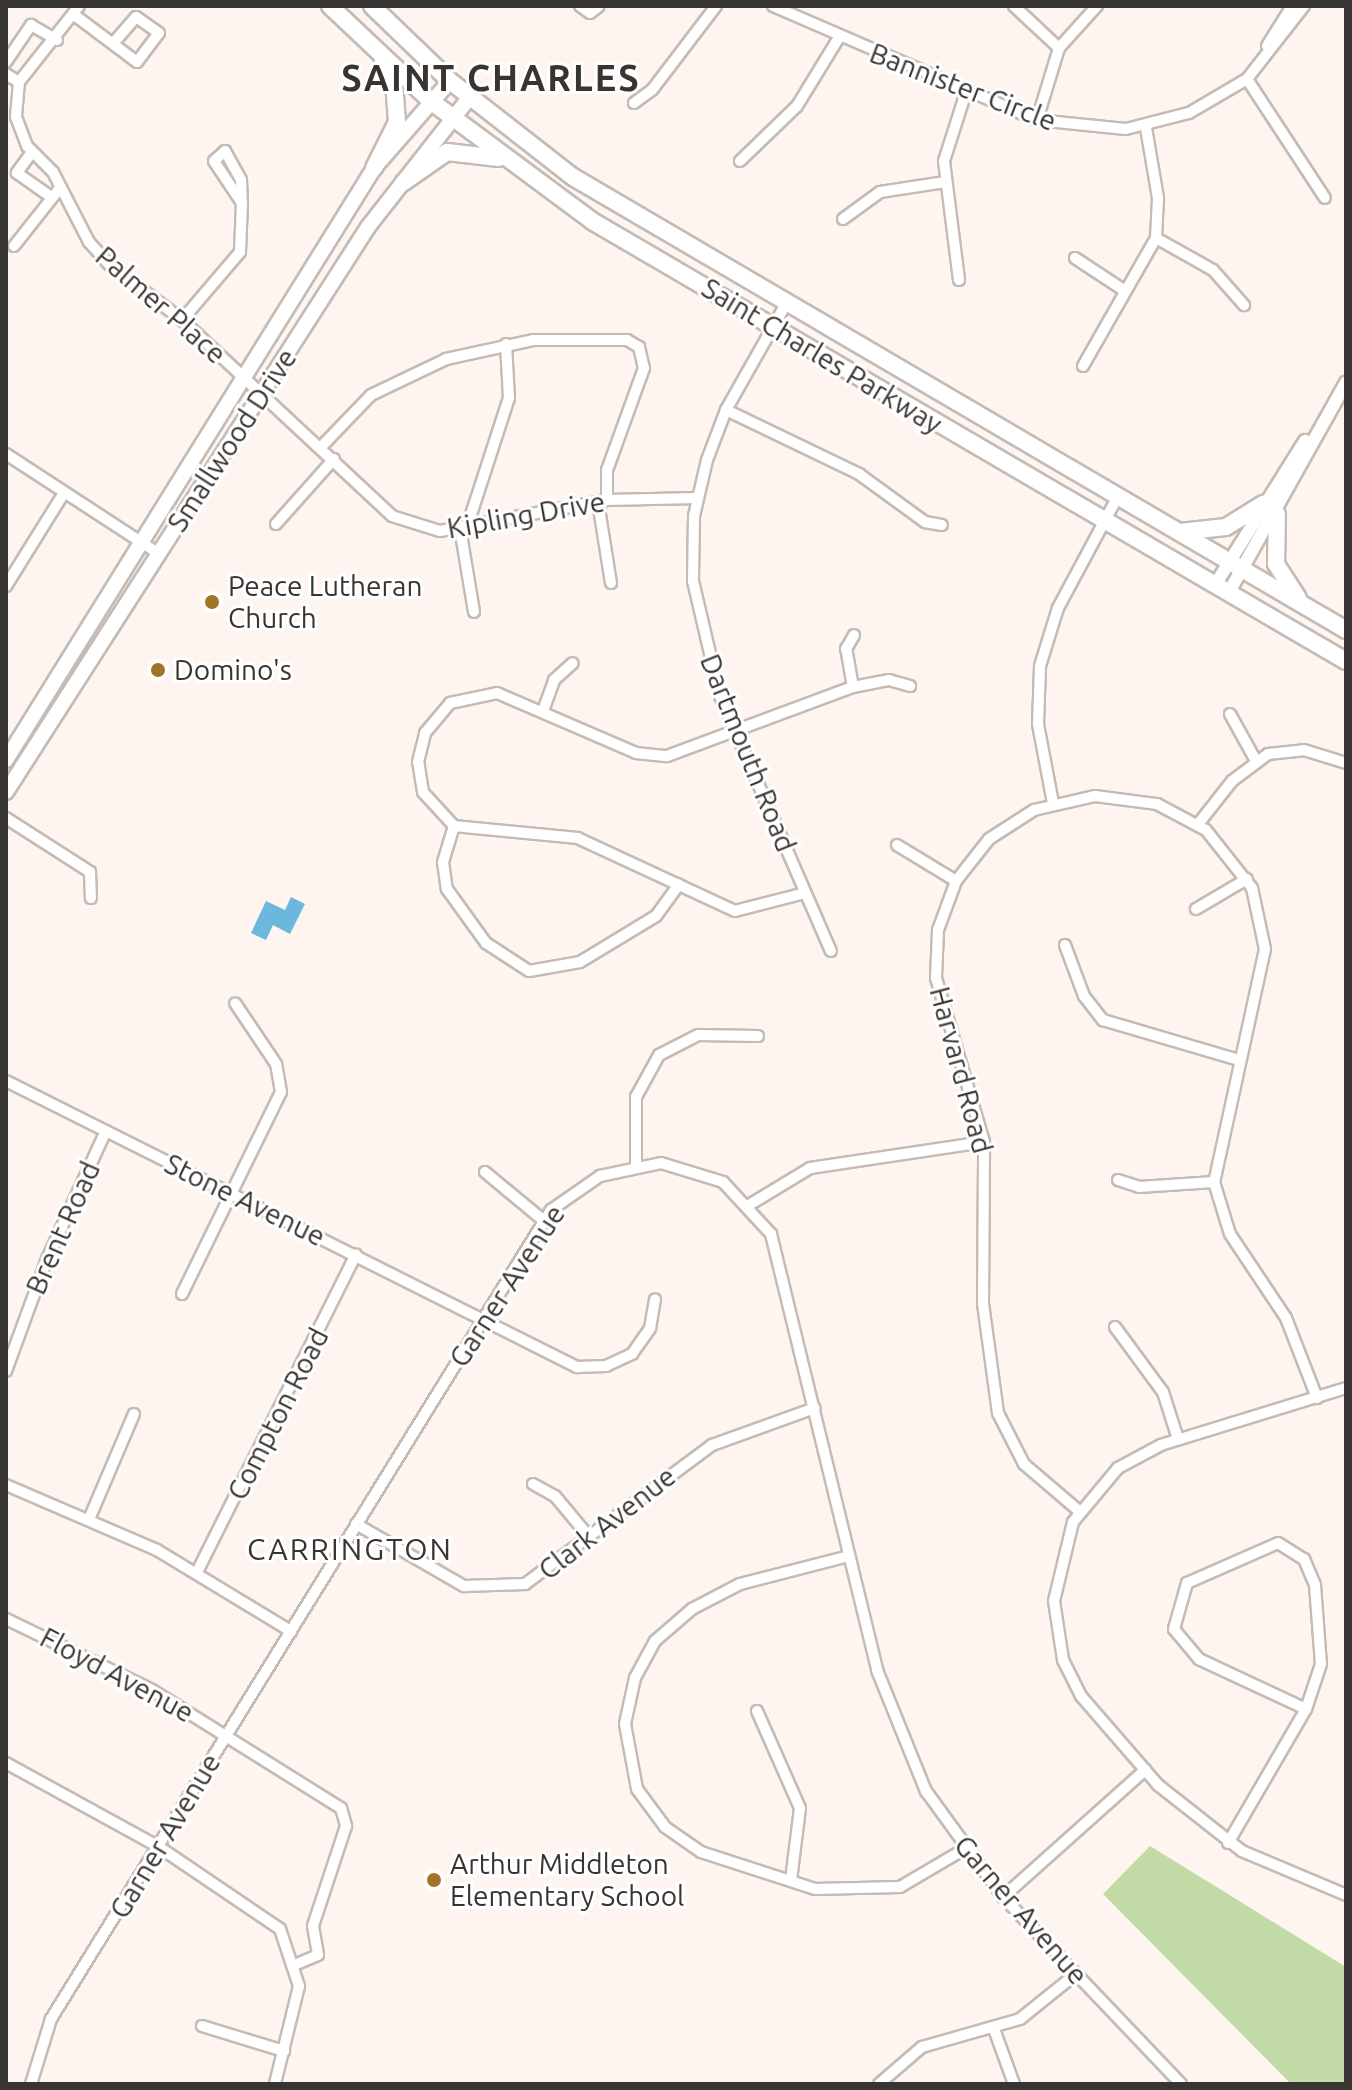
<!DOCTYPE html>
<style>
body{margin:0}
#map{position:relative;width:1352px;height:2090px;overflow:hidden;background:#fef5f1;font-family:Ubuntu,sans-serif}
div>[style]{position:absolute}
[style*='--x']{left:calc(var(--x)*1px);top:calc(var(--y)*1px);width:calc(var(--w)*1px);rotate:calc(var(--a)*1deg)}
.green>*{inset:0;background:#c1daa6}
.water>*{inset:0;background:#6cb7dc}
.roads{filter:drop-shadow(2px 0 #c5bbb5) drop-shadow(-2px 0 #c5bbb5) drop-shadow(0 2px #c5bbb5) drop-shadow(0 -2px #c5bbb5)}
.minor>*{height:10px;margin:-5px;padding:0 5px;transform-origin:5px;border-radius:5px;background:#fff}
.tertiary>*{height:12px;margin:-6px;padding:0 6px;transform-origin:6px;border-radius:6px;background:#fff}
.secondary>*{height:14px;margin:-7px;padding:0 7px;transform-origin:7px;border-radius:7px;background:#fff}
.primary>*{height:16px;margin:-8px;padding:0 8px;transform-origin:8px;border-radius:8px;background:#fff}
.dots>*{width:22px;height:22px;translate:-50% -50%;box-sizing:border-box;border:4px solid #fff;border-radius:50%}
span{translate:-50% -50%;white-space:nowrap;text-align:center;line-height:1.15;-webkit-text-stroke:6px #fff;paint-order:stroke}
.street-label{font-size:28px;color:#383431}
.poi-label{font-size:28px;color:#383431}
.left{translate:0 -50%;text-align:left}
.neighbourhood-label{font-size:30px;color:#383431;letter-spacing:2px}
.district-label{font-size:36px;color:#383431;font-weight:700;letter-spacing:2px}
.frame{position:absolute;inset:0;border:8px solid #383431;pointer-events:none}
</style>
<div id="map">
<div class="green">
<i style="clip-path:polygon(1150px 1846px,1346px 1967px,1346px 2084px,1291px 2084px,1103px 1894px)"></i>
</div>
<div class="water">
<i style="clip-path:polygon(291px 897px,305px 904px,290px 934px,273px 925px,266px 940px,251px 933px,266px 901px,285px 910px)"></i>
</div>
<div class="roads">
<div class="minor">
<i style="--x:79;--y:6;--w:97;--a:128.3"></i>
<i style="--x:19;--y:82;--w:35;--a:95"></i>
<i style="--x:16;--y:117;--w:31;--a:69"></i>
<i style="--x:27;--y:146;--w:37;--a:45"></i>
<i style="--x:53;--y:172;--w:79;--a:62.8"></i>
<i style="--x:89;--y:242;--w:30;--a:48"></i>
<i style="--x:109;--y:264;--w:92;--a:37.5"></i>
<i style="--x:182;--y:320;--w:287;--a:43"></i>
<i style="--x:392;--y:516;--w:50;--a:17.4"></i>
<i style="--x:440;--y:531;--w:170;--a:-10.5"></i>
<i style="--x:607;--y:500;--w:90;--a:-1.3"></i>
<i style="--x:580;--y:6;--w:12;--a:35"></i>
<i style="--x:590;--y:13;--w:11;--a:-38"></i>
<i style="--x:773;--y:6;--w:288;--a:23.4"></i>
<i style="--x:1037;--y:120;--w:89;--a:5.8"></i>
<i style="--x:1126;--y:129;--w:65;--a:-14.3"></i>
<i style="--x:1189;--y:113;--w:67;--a:-30.4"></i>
<i style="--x:1247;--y:79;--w:93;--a:-52"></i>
<i style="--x:1014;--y:6;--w:62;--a:43"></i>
<i style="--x:77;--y:17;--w:75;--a:36.9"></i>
<i style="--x:137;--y:62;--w:36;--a:-53"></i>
<i style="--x:159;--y:33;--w:28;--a:-145"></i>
<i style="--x:136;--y:17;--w:32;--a:131"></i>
<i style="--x:1267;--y:46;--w:47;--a:-58"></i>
<i style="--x:6;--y:62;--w:45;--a:-56"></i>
<i style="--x:31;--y:25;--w:30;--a:30"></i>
<i style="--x:6;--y:74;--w:15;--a:32"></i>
<i style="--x:1247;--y:79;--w:142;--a:56.8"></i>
<i style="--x:634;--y:103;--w:22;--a:-36"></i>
<i style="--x:652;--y:90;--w:106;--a:-52.7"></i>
<i style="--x:1037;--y:120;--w:75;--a:-73"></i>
<i style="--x:1059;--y:48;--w:57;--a:-47.9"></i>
<i style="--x:225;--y:151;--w:33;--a:61"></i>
<i style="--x:241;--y:180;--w:23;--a:88"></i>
<i style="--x:242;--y:203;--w:50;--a:-123.7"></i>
<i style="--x:214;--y:161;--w:15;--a:-42"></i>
<i style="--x:32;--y:152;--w:26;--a:126"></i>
<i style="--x:17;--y:173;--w:42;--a:35.2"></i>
<i style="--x:740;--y:161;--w:79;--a:-44"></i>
<i style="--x:797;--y:106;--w:79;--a:-58.5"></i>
<i style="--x:843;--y:219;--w:46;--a:-36.1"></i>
<i style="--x:880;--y:192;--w:66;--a:-8.7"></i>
<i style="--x:1156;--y:238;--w:65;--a:29.3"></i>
<i style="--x:1213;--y:270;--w:47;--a:48.5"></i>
<i style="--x:14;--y:246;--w:74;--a:-51.6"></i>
<i style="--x:1075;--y:258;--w:60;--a:33.4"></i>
<i style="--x:959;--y:280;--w:120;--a:-97.2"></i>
<i style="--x:944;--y:161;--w:72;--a:-72.3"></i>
<i style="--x:787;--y:302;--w:124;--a:119.5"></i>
<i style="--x:726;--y:410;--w:53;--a:110.8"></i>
<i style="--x:707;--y:460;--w:57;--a:103.1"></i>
<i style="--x:694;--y:516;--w:65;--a:90.9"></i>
<i style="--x:693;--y:581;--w:118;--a:76.8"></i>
<i style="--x:720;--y:696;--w:278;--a:66.5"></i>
<i style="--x:182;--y:320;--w:89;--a:-49.5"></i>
<i style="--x:240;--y:252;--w:49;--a:-87.7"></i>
<i style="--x:1083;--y:366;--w:147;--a:-60.3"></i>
<i style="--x:1156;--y:238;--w:40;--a:-87.1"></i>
<i style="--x:1158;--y:198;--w:71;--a:-99.7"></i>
<i style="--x:726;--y:410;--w:148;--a:25.7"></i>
<i style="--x:859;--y:474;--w:82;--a:36"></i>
<i style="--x:925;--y:522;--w:17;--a:10"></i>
<i style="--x:321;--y:447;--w:72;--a:-46.1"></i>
<i style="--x:371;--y:395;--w:83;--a:-25.6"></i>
<i style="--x:446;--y:359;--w:89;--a:-12.3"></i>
<i style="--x:533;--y:340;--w:94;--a:0"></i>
<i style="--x:627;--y:340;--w:14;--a:30"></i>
<i style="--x:639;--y:347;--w:22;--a:77"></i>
<i style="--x:644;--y:368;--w:109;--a:109.9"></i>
<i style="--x:607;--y:470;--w:30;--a:90"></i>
<i style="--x:6;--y:454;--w:181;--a:33.1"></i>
<i style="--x:598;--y:502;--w:82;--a:80.9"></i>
<i style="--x:276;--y:524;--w:87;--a:-48.3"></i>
<i style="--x:467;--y:527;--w:136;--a:-72"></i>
<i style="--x:509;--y:398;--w:54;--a:-93.2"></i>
<i style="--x:460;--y:528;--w:85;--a:80.5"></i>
<i style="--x:6;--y:586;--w:110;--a:-58.1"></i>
<i style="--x:853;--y:687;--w:39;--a:-100"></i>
<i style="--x:846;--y:649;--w:16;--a:-60"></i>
<i style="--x:543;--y:711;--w:33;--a:-70"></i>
<i style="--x:554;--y:680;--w:25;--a:-42"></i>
<i style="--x:1230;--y:714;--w:54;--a:61"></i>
<i style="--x:1053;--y:803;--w:80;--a:-100.8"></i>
<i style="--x:1038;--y:724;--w:58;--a:-88"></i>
<i style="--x:1040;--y:666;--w:61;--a:-72.8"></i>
<i style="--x:1058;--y:608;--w:127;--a:-61.8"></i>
<i style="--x:6;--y:818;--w:100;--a:32.7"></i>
<i style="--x:90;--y:872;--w:26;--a:88"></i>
<i style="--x:1199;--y:823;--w:53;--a:-51.8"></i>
<i style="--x:1232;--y:781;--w:45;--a:-36.9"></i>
<i style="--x:1268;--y:754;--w:36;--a:-6"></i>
<i style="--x:1304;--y:750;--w:44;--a:17.2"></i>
<i style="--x:454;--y:826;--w:38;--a:107"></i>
<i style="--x:443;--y:862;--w:27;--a:82"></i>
<i style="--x:447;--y:889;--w:67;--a:54.2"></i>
<i style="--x:486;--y:943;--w:51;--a:33.1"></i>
<i style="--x:529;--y:971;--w:52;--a:-10"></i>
<i style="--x:580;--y:962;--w:89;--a:-31.2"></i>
<i style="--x:656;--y:916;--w:39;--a:-54"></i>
<i style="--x:897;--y:845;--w:69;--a:31.4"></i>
<i style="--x:805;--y:893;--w:72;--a:165.6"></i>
<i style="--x:735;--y:911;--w:173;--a:-155.1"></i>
<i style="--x:578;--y:838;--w:125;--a:-174.5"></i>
<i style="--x:454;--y:826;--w:46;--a:-132.4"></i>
<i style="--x:423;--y:792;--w:30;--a:-99"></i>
<i style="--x:418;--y:762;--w:30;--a:-76"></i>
<i style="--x:425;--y:733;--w:39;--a:-50"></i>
<i style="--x:450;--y:703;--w:48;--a:-12"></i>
<i style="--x:497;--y:693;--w:151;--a:23.3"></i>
<i style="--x:636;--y:753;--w:31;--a:6"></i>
<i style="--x:667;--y:756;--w:198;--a:-20.4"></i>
<i style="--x:853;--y:687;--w:37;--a:-11"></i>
<i style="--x:889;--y:680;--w:22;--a:16"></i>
<i style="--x:1196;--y:909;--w:59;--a:-30.5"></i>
<i style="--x:1065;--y:945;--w:54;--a:69.6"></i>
<i style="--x:1084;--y:996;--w:31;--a:52"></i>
<i style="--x:1103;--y:1020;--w:142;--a:16.4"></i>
<i style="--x:6;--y:1081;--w:639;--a:26.61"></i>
<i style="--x:577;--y:1367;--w:29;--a:-2"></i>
<i style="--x:606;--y:1366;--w:29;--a:-25"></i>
<i style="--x:632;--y:1354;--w:32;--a:-55"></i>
<i style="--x:650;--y:1328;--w:29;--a:-80"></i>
<i style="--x:636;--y:1165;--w:68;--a:-90"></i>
<i style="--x:636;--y:1097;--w:48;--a:-61.3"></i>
<i style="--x:659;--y:1055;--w:44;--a:-27.1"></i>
<i style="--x:698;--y:1035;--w:60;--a:1"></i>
<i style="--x:485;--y:1172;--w:77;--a:39.7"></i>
<i style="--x:1118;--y:1180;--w:22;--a:18"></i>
<i style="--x:1139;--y:1187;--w:75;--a:-3.8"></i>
<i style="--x:749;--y:1205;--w:71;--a:-31.2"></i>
<i style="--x:810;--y:1168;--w:176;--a:-8.5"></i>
<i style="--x:182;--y:1294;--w:225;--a:-63.9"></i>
<i style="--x:281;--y:1092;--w:28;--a:-100"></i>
<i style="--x:276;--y:1064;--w:73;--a:-123.9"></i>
<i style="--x:1115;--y:1327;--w:81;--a:53.6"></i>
<i style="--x:1163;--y:1392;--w:49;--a:72.3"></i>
<i style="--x:6;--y:1371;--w:119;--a:-69.9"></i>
<i style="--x:47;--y:1259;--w:141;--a:-65.3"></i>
<i style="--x:1346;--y:1388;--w:194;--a:162.9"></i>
<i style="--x:1161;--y:1445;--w:49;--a:151.9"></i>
<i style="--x:1118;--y:1468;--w:70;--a:129.8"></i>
<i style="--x:1073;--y:1522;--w:81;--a:103.5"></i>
<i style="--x:1054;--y:1601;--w:60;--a:81.3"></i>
<i style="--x:1063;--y:1660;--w:40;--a:63.4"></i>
<i style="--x:1081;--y:1696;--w:118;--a:49.1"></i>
<i style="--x:1158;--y:1785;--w:107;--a:38.2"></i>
<i style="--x:1242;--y:1851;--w:113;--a:22.9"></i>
<i style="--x:533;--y:1484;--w:25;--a:29"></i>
<i style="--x:555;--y:1496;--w:55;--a:50.2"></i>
<i style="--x:6;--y:1485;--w:164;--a:23.3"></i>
<i style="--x:157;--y:1550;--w:157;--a:31.2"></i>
<i style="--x:1079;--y:1511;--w:72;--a:-139.5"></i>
<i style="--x:1024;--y:1464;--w:57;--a:-117"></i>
<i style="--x:998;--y:1413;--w:110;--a:-97.8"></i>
<i style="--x:983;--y:1304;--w:162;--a:-89.6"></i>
<i style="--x:984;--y:1142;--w:171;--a:-106.3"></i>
<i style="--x:936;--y:978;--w:48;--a:-87.6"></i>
<i style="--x:938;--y:930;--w:52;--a:-69.8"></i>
<i style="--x:956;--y:881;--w:53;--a:-51.8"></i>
<i style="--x:989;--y:839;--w:54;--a:-32.8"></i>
<i style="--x:1034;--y:810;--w:63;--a:-12.9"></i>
<i style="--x:1095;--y:796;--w:63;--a:7.4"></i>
<i style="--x:1157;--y:804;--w:55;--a:28"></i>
<i style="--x:1206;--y:830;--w:74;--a:51.6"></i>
<i style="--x:1252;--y:888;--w:62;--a:78"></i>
<i style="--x:1265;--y:949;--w:239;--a:102.3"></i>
<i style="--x:1214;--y:1182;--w:54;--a:72.9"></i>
<i style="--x:1230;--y:1234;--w:101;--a:56.3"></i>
<i style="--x:1286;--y:1318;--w:86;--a:68.8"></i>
<i style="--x:90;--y:1517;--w:112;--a:-66.9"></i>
<i style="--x:356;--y:1524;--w:125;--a:29.9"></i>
<i style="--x:464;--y:1586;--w:61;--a:-1.9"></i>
<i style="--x:525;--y:1584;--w:233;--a:-36.6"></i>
<i style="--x:712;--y:1445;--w:109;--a:-19.8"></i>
<i style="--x:1278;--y:1543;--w:31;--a:32"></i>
<i style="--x:1304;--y:1559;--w:28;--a:67"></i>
<i style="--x:1315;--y:1585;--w:79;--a:85.7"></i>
<i style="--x:1321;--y:1664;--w:47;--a:108.4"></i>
<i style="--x:1306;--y:1709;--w:118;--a:-155"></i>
<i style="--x:1199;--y:1659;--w:39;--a:-130"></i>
<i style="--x:1174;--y:1629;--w:48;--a:-74.2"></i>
<i style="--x:1187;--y:1583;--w:99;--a:-23.7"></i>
<i style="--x:849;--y:1556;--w:113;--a:165.6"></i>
<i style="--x:740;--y:1584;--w:54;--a:152.5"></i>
<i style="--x:692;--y:1609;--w:49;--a:139.1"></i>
<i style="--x:655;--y:1641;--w:42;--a:118.4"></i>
<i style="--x:635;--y:1678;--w:47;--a:102.3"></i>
<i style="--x:625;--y:1724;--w:66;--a:79.5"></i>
<i style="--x:637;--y:1789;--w:47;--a:53.6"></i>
<i style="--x:665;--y:1827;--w:44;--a:34.8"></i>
<i style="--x:701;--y:1852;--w:120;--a:18"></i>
<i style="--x:815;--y:1889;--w:85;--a:-1.3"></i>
<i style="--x:900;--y:1887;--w:73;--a:-30.4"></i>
<i style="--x:197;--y:1572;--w:355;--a:-63.4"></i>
<i style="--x:6;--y:1619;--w:162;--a:25.9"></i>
<i style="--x:152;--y:1690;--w:223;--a:32"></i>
<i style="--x:341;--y:1808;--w:19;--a:74"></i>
<i style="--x:346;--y:1826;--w:105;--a:108.3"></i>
<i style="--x:313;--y:1926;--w:29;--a:80"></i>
<i style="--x:318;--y:1955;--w:23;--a:157"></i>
<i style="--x:757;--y:1711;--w:106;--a:66.1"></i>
<i style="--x:800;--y:1808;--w:73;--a:97.1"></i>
<i style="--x:6;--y:1763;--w:175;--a:28.8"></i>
<i style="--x:159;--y:1847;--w:146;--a:34.1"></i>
<i style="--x:280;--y:1929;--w:60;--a:71.6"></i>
<i style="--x:299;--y:1986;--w:101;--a:103.8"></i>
<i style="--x:1228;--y:1843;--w:155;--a:-59.8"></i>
<i style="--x:1003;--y:1897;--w:191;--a:-41.8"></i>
<i style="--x:202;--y:2026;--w:86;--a:17"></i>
<i style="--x:994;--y:2029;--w:59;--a:70"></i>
<i style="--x:31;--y:2084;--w:68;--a:-72.9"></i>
<i style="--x:51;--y:2019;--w:951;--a:-58.28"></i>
<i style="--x:551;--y:1210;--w:60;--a:-34.8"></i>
<i style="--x:600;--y:1176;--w:62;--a:-12"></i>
<i style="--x:661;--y:1163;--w:65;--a:17"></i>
<i style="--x:723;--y:1182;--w:71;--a:47.3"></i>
<i style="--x:771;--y:1234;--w:449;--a:76.3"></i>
<i style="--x:877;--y:1670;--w:131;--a:68"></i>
<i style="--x:926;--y:1791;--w:131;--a:54"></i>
<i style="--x:1003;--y:1897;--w:258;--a:46.4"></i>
<i style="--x:879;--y:2084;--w:57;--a:-40.7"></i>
<i style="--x:922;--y:2047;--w:102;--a:-15.9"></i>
<i style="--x:1020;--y:2019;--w:72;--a:-38.8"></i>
</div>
<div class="tertiary">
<i style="--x:1215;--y:585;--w:170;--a:-58"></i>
<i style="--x:1229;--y:592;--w:240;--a:-60.8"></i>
</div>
<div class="secondary">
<i style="--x:6;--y:760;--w:697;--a:-58.13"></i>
<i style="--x:374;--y:168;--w:116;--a:-48.9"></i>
<i style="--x:6;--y:792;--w:671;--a:-57.35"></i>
<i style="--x:368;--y:227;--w:164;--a:-51.9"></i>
</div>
<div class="primary">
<i style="--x:330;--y:6;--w:140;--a:43.3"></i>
<i style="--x:432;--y:102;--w:199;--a:36.6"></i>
<i style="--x:592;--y:221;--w:873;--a:30.27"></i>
<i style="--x:372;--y:6;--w:108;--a:43.9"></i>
<i style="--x:450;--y:81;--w:156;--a:38"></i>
<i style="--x:573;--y:177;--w:896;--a:30.37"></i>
<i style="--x:374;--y:168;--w:51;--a:-63.4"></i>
<i style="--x:397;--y:122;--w:40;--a:-94.3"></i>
<i style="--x:394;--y:82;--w:24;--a:-118"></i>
<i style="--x:404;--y:182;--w:52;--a:-34.9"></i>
<i style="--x:447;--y:152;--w:52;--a:6.6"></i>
<i style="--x:1277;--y:514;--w:50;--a:91.1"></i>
<i style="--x:1276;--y:564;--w:40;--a:57.1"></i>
<i style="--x:1180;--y:532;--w:46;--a:-6.2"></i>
<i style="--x:1226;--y:527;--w:44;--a:-31.9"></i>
</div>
</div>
<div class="dots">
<i style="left:212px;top:602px;background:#a37327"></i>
<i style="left:158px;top:670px;background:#a37327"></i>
<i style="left:434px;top:1880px;background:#a37327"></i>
</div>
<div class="street-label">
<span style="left:963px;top:87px;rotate:21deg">Bannister Circle</span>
<span style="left:161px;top:305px;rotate:41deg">Palmer Place</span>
<span style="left:822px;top:356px;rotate:31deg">Saint Charles Parkway</span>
<span style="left:232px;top:440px;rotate:-57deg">Smallwood Drive</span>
<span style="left:526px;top:515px;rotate:-10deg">Kipling Drive</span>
<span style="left:748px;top:753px;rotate:68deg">Dartmouth Road</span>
<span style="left:961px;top:1070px;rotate:75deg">Harvard Road</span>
<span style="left:245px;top:1200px;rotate:26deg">Stone Avenue</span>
<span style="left:63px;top:1228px;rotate:-66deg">Brent Road</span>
<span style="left:507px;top:1286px;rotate:-57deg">Garner Avenue</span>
<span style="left:278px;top:1414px;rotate:-63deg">Compton Road</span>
<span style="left:607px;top:1523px;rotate:-38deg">Clark Avenue</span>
<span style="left:117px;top:1675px;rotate:28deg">Floyd Avenue</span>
<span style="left:165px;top:1836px;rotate:-59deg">Garner Avenue</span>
<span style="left:1021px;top:1910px;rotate:49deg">Garner Avenue</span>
</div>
<div class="poi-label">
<span class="left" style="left:228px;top:602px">Peace Lutheran<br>Church</span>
<span class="left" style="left:174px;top:670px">Domino's</span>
<span class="left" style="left:450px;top:1880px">Arthur Middleton<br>Elementary School</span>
</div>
<div class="neighbourhood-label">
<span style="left:350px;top:1549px">CARRINGTON</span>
</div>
<div class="district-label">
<span style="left:491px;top:78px">SAINT CHARLES</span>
</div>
<div class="frame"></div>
</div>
